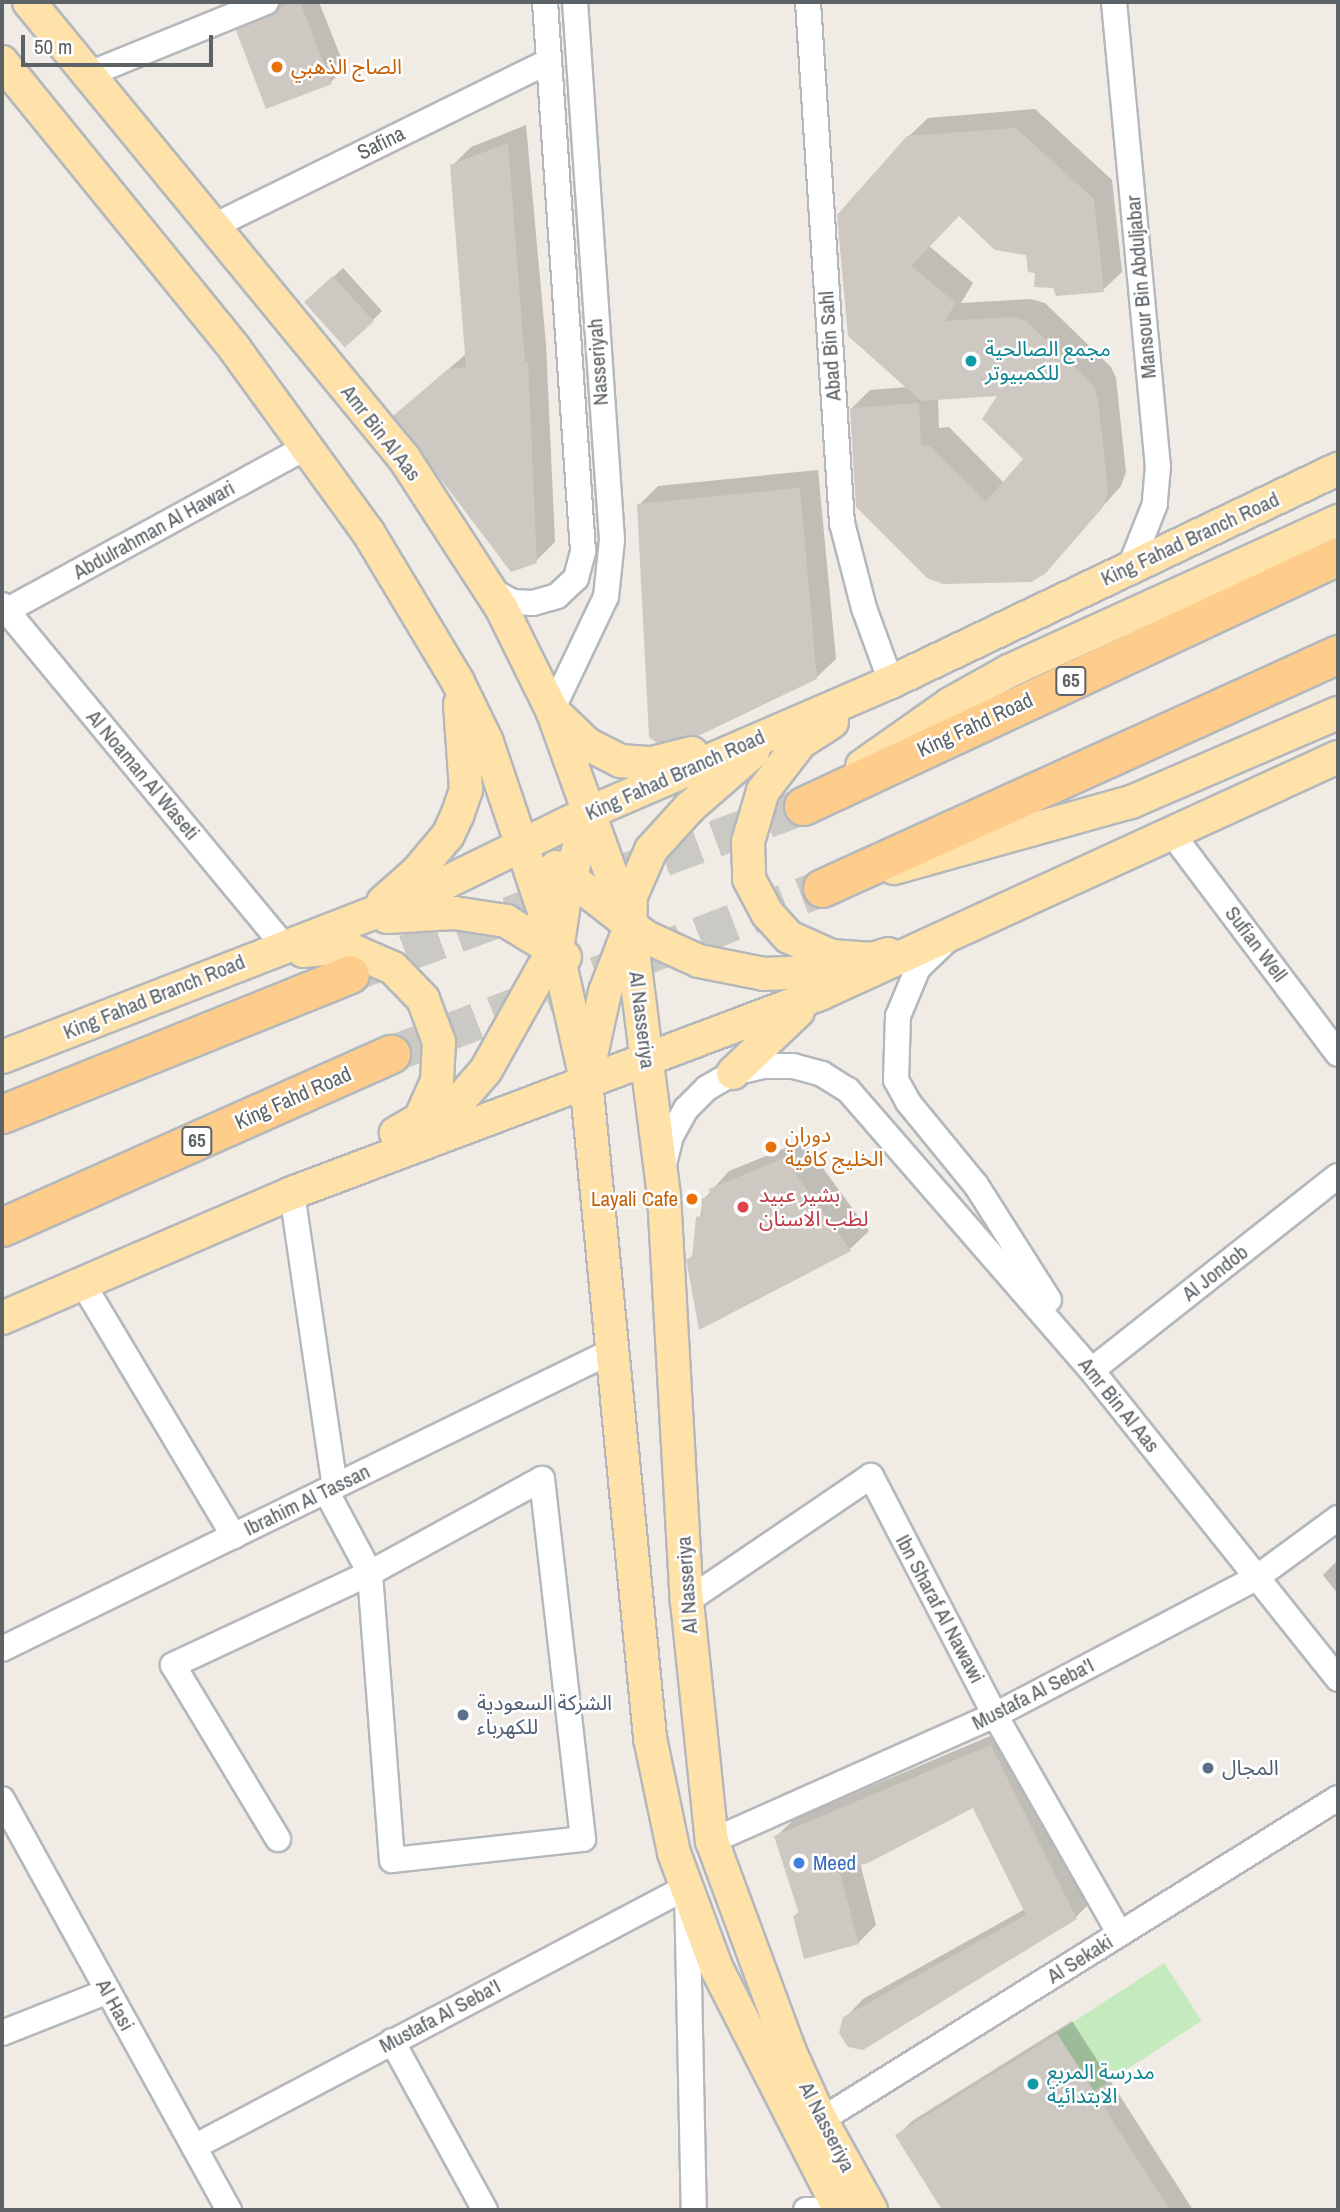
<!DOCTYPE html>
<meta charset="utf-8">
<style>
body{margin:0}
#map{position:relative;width:1340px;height:2212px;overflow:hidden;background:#f0ebe4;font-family:"Archivo Narrow","Noto Sans Arabic",sans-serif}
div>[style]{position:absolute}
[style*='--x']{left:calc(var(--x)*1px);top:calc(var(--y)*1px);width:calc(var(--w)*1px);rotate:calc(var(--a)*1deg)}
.green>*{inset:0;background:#c5eabe;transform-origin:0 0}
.shadow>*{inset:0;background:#0003}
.building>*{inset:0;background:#cdc8c2;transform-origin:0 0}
.highway-tunnel>*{height:37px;margin-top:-18.5px;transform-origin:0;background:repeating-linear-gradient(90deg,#cbc9c4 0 37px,transparent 0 55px)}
.roads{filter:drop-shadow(2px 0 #b4b8bc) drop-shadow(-2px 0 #b4b8bc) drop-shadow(0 2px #b4b8bc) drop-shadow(0 -2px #b4b8bc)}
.minor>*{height:24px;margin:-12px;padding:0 12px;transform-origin:12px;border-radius:12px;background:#fff}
.major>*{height:32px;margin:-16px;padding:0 16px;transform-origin:16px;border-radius:16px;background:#ffe2a9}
.highway>*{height:37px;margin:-18.5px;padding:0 18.5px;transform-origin:18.5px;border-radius:18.5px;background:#ffcd8b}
.dots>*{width:19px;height:19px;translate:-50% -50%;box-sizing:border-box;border:4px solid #fff;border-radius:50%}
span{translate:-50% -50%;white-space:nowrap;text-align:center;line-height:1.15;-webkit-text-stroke:5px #fff;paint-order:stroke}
.shield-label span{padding:2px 5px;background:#fff;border:2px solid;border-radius:5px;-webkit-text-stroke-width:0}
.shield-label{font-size:19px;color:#5c6266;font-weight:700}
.food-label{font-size:21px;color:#c56008}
.left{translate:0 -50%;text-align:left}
.right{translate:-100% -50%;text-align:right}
.street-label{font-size:21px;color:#5c6266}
.culture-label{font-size:21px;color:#0d838f}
.health-label{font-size:21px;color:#be3a42}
.service-label{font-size:21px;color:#4e5e75}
.shop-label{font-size:21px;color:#366cbe}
.frame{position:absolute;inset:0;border:4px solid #5c6266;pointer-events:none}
.scale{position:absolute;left:21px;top:35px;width:192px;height:32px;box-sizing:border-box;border:4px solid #5c6266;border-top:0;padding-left:9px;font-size:21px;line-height:24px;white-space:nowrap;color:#5c6266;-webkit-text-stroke:5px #fff;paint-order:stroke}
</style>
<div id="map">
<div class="green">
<i style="left:1164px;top:1963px;width:69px;height:128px;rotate:57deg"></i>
</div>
<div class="shadow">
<i style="clip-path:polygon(282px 2px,319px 2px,345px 68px,331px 82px,238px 31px,252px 17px)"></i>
<i style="clip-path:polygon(evenodd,1035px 109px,1112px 180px,1122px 272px,1103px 290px,1054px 286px,1027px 254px,960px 214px,929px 246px,973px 283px,961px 303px,1031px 299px,1045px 303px,1111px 367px,1116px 378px,1126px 472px,1121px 486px,1044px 572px,851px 409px,870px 390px,908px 387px,908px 137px,928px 118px,1035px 109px,1000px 394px,1025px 458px,1004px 483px,949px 427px,939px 428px,938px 398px,1000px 394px)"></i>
<i style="clip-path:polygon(526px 125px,546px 344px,555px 542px,536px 561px,395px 416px,467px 353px,452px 166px,471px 147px)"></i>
<i style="clip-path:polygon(343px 268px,382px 311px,373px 320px,316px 293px)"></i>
<i style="clip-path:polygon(818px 470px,836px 659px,816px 678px,639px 505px,658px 486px)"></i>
<i style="clip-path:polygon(803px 1141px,869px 1231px,850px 1249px,700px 1327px,688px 1260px,694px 1254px,703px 1200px,729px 1171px)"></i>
<i style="clip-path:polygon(1338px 1560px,1338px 1594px,1323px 1575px)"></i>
<i style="clip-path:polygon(1009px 1728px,1094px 1899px,1076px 1917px,845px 2018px,863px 1999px,1025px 1909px,974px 1805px,860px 1863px,876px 1925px,858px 1943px,794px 1916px,800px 1911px,776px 1837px,794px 1819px)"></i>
<i style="clip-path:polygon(1072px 2021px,1193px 2210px,944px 2210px,898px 2135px,912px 2121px)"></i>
</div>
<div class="building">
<i style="clip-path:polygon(292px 2px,300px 2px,332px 84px,266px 109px,236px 30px)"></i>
<i style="clip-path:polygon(1016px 128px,1094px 199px,1104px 292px,1056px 296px,1053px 288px,1034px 287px,1035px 273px,1028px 272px,1026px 255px,995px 250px,959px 216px,911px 266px,956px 303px,944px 321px,1011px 317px,1026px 321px,1093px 385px,1098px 398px,1108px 492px,1103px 507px,1045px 574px,1031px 582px,943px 584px,927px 578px,856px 507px,850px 408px,919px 403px,921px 446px,929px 445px,986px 501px,1023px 459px,982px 419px,997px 396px,921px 401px,848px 336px,837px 215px,907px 136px)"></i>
<i style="clip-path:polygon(508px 143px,525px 363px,528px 362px,537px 563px,511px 572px,393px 416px,448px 369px,466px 367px,450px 165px)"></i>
<i style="left:333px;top:276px;width:61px;height:39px;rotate:48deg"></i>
<i style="clip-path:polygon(800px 488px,817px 679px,698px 736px,657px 743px,649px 737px,637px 504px)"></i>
<i style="clip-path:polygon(784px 1158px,851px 1251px,699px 1330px,686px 1259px,692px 1258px,696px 1217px,703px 1215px,701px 1199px,711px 1195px,709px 1189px)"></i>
<i style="clip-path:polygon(991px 1745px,1077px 1919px,863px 2050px,848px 2047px,839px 2033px,843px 2017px,1026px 1915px,973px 1808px,868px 1863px,839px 1870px,859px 1944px,804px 1959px,793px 1916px,799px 1914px,774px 1836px)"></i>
<i style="clip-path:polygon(1057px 2034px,1170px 2210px,942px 2210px,895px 2135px)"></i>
</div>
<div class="highway-tunnel">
<i style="--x:354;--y:972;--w:479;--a:-20.3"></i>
<i style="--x:391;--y:1054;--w:462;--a:-21.1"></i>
</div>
<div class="roads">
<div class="minor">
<i style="--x:808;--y:2;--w:522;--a:86.27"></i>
<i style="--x:842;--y:523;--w:88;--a:75.5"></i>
<i style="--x:864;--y:608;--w:79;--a:70"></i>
<i style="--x:1114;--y:2;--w:466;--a:84.6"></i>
<i style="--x:1158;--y:466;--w:38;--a:95"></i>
<i style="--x:1155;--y:504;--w:68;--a:111.6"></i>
<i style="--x:89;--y:74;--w:191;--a:-22.1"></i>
<i style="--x:214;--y:226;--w:373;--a:-26.2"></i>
<i style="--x:489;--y:589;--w:26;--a:29"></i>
<i style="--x:512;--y:602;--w:21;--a:3"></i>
<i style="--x:533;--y:603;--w:25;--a:-16"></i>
<i style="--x:557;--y:596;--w:26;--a:-43"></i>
<i style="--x:576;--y:578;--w:28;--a:-75"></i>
<i style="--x:583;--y:551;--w:550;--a:-93.96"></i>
<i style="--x:2;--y:605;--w:441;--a:50.4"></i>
<i style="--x:2;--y:613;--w:346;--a:-28.6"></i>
<i style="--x:552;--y:710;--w:125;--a:-64.5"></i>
<i style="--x:606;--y:597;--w:57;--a:-84"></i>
<i style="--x:612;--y:540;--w:539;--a:-93.93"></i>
<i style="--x:1173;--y:835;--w:274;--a:53"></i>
<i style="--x:945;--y:942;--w:37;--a:136"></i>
<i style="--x:918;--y:968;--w:52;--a:112.6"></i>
<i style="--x:898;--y:1016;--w:64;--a:91.8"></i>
<i style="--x:896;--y:1080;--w:25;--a:61"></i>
<i style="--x:908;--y:1102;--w:107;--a:50.7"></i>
<i style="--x:976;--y:1185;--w:136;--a:57.6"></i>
<i style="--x:664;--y:1164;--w:29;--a:-76"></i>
<i style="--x:671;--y:1136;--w:31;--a:-61"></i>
<i style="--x:686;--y:1109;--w:30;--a:-45"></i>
<i style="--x:707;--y:1088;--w:30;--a:-30"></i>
<i style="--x:733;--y:1073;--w:31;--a:-13"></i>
<i style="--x:763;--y:1066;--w:30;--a:0"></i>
<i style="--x:793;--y:1066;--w:30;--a:15"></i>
<i style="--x:822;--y:1074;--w:31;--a:32"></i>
<i style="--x:848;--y:1090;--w:367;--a:49"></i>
<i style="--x:1089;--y:1367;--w:399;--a:51.4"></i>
<i style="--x:292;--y:1193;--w:296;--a:81.7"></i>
<i style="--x:83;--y:1284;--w:294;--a:59.1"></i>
<i style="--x:1092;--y:1370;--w:313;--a:-38.3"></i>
<i style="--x:542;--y:1479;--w:362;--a:83.5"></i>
<i style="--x:583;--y:1839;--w:192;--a:173.7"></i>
<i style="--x:392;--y:1860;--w:288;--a:-94.4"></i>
<i style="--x:370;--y:1573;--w:196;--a:-28.7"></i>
<i style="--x:687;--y:1601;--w:222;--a:-34.2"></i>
<i style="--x:871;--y:1476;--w:269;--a:62.6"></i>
<i style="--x:995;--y:1715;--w:252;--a:60.3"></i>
<i style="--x:2;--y:1649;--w:679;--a:-26.04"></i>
<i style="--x:2;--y:1799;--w:470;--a:61.1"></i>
<i style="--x:278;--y:1839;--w:203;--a:-121.1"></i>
<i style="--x:173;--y:1665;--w:217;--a:-25"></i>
<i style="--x:370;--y:1573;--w:93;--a:-118.2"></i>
<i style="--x:712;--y:1841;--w:310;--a:-24"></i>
<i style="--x:995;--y:1715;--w:295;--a:-27.7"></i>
<i style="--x:1256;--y:1578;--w:102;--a:-36.2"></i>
<i style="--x:2;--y:2033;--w:114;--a:-21.6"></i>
<i style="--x:392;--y:2041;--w:193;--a:61.2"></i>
<i style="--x:821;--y:2120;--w:609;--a:-31.92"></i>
<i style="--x:194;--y:2147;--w:557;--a:-27.81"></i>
<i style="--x:687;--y:1887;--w:323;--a:88.8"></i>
<i style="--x:806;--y:2210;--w:17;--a:0"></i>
</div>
<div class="major">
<i style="--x:29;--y:2;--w:590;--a:50.57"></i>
<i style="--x:404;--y:458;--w:180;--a:57"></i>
<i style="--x:502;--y:609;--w:113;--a:63.7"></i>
<i style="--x:552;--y:710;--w:231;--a:70.2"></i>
<i style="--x:630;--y:927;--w:270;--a:82.8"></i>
<i style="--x:664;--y:1195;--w:407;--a:86.8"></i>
<i style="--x:687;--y:1601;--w:241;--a:84.1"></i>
<i style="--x:712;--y:1841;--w:227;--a:69.7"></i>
<i style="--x:791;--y:2054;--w:72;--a:65.6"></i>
<i style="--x:821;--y:2120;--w:103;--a:60.9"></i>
<i style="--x:2;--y:62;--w:370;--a:50.9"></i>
<i style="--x:235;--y:349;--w:226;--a:54"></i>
<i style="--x:368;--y:532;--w:175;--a:59"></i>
<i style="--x:458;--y:682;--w:67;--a:64.2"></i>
<i style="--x:487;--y:742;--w:219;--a:71.4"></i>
<i style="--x:557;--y:950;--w:133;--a:77.4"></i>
<i style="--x:586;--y:1080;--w:661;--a:84.44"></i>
<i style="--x:650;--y:1738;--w:117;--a:78.2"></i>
<i style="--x:674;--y:1853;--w:124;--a:69.7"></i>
<i style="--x:717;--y:1969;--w:271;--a:63"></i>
<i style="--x:558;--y:716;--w:40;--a:44"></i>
<i style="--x:587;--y:744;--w:37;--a:27"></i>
<i style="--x:620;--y:761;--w:32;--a:4"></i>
<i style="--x:652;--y:763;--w:41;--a:-14"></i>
<i style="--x:832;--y:722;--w:38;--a:147"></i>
<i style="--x:800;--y:743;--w:61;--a:127.6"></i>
<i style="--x:763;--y:791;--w:53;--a:106.4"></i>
<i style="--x:748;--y:842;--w:37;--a:88"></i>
<i style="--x:749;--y:879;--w:40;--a:62"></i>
<i style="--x:768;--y:914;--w:31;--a:48"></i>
<i style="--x:789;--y:937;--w:46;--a:24.3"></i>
<i style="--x:831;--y:956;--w:41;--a:4.2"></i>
<i style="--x:872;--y:959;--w:17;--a:-17"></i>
<i style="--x:862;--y:766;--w:108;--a:-35.2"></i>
<i style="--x:950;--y:704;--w:68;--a:-29.2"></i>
<i style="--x:1009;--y:671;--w:362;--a:-24.5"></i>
<i style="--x:556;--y:867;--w:114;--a:37.9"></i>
<i style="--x:646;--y:937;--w:58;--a:24.4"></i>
<i style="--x:699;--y:961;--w:66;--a:11.3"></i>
<i style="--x:764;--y:974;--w:92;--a:-2.5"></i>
<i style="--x:894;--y:868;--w:246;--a:-15.6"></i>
<i style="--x:1131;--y:802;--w:225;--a:-23.3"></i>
<i style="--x:383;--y:902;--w:45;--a:-41.4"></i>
<i style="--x:417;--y:872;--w:48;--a:-50"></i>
<i style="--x:448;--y:835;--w:21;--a:-65"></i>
<i style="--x:457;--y:816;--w:28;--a:-71"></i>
<i style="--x:466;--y:790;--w:86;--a:-94"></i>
<i style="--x:387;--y:917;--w:67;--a:-3.4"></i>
<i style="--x:454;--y:913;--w:53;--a:8.7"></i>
<i style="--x:506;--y:921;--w:69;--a:31.4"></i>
<i style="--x:303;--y:951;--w:42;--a:-5.4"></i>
<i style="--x:345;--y:947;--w:52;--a:23.6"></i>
<i style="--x:393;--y:968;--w:43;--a:45.9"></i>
<i style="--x:423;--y:999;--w:46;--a:69.6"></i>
<i style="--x:439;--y:1042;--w:39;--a:93"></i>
<i style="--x:437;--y:1081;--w:42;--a:114.1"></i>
<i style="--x:420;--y:1119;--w:28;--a:150"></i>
<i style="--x:2;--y:1057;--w:451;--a:-21.2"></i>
<i style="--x:422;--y:894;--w:185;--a:-26"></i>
<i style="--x:588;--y:813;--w:330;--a:-23.4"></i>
<i style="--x:891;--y:682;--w:495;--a:-25.5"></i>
<i style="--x:588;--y:1069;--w:79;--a:-77.6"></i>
<i style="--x:605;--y:992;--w:70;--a:-69"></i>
<i style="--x:630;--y:927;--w:31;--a:-88"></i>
<i style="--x:631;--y:896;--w:50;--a:-66.5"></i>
<i style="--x:651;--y:850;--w:58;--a:-47.8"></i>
<i style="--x:690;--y:807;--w:84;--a:-41.1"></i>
<i style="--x:733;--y:1073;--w:90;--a:-43.6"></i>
<i style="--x:419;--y:1135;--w:24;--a:-30"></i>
<i style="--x:440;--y:1123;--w:70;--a:-49"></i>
<i style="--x:486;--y:1070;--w:117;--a:-60.8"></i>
<i style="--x:543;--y:968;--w:23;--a:-52"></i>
<i style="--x:557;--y:950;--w:53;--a:-81.3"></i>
<i style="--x:565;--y:898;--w:88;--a:-74.9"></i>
<i style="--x:2;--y:1318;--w:316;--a:-23.3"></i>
<i style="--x:292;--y:1193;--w:564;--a:-20.65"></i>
<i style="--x:820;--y:994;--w:570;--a:-24.59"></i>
</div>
<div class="highway">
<i style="--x:803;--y:806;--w:591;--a:-25.05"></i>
<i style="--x:822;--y:888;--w:567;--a:-24.39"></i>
<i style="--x:2;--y:1114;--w:375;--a:-21.9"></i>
<i style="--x:2;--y:1227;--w:426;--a:-24"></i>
</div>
</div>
<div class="dots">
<i style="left:277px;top:67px;background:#e8710a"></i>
<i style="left:971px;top:361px;background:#0f9aa8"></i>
<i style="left:771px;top:1147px;background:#e8710a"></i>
<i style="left:692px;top:1199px;background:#e8710a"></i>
<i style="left:743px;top:1207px;background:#e0444e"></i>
<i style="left:463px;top:1715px;background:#5c6f8a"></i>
<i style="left:1208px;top:1768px;background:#5c6f8a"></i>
<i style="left:799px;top:1863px;background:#3f7fe0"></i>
<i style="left:1033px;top:2084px;background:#0f9aa8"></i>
</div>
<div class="shield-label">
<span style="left:1071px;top:681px">65</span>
<span style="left:197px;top:1141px">65</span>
</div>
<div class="food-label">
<span class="left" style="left:291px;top:67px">الصاج الذهبي</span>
<span class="left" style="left:785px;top:1147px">دوران<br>الخليج كافية</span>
<span class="right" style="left:678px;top:1199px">Layali Cafe</span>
</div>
<div class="street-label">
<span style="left:381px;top:143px;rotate:-26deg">Safina</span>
<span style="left:1141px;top:287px;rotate:-95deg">Mansour Bin Abduljabar</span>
<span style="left:830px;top:346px;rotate:-94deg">Abad Bin Sahl</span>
<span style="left:598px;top:362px;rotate:-94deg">Nasseriyah</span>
<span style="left:381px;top:433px;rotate:52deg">Amr Bin Al Aas</span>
<span style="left:154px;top:530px;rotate:-29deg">Abdulrahman Al Hawari</span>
<span style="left:1190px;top:539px;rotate:-25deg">King Fahad Branch Road</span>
<span style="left:975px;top:725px;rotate:-25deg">King Fahd Road</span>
<span style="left:143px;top:775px;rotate:50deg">Al Noaman Al Waseti</span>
<span style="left:675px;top:775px;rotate:-24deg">King Fahad Branch Road</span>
<span style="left:1256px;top:944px;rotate:53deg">Sufian Well</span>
<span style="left:154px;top:997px;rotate:-22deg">King Fahad Branch Road</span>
<span style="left:642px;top:1020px;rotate:83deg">Al Nasseriya</span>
<span style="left:293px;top:1098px;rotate:-24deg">King Fahd Road</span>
<span style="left:1215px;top:1273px;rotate:-38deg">Al Jondob</span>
<span style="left:1119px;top:1405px;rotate:51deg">Amr Bin Al Aas</span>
<span style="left:307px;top:1500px;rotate:-26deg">Ibrahim Al Tassan</span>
<span style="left:687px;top:1585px;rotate:-94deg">Al Nasseriya</span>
<span style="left:940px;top:1609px;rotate:62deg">Ibn Sharaf Al Nawawi</span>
<span style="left:1033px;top:1694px;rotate:-27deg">Mustafa Al Seba'I</span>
<span style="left:1080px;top:1959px;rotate:-32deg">Al Sekaki</span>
<span style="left:115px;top:2005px;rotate:61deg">Al Hasi</span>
<span style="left:440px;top:2016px;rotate:-28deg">Mustafa Al Seba'I</span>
<span style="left:827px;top:2127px;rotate:63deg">Al Nasseriya</span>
</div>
<div class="culture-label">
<span class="left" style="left:985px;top:361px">مجمع الصالحية<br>للكمبيوتر</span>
<span class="left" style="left:1047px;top:2084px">مدرسة المربع<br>الابتدائية</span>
</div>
<div class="health-label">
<span class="left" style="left:759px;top:1207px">بشير عبيد<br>لطب الاسنان</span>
</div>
<div class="service-label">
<span class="left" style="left:477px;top:1715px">الشركة السعودية<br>للكهرباء</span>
<span class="left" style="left:1222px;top:1768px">المجال</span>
</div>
<div class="shop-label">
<span class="left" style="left:813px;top:1863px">Meed</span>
</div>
<div class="frame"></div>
<div class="scale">50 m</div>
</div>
